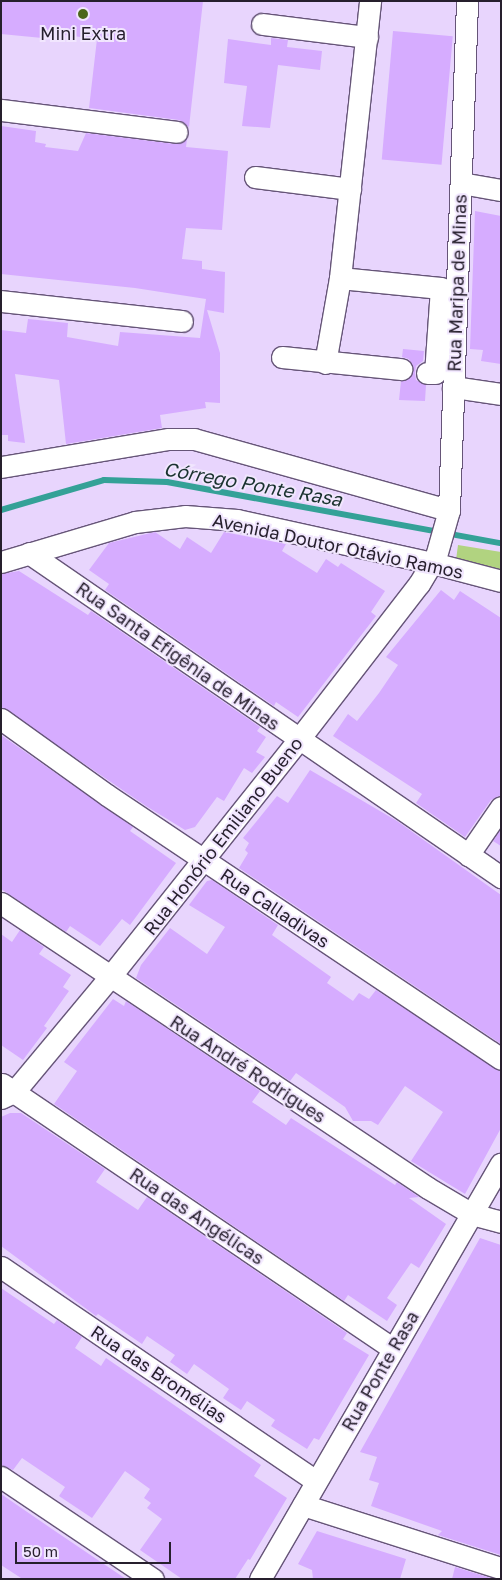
<!DOCTYPE html>
<meta charset="utf-8">
<style>
body{margin:0}
#map{position:relative;width:502px;height:1580px;overflow:hidden;background:#e8d5fd;font-family:"Golos Text",sans-serif}
div>[style]{position:absolute}
[style*='--x']{left:calc(var(--x)*1px);top:calc(var(--y)*1px);width:calc(var(--w)*1px);rotate:calc(var(--a)*1deg)}
.green>*{inset:0;background:#b1d380}
.stream>*{height:6px;margin:-3px;padding:0 3px;transform-origin:3px;border-radius:3px;background:#34a197}
.building>*{inset:0;background:#d6acff;transform-origin:0 0}
.roads{filter:drop-shadow(1px 0 #665578) drop-shadow(-1px 0 #665578) drop-shadow(0 1px #665578) drop-shadow(0 -1px #665578)}
.minor>*{height:21px;margin:-10.5px;padding:0 10.5px;transform-origin:10.5px;border-radius:10.5px;background:#fff}
.dots>*{width:14px;height:14px;translate:-50% -50%;box-sizing:border-box;border:2px solid #f1e6fe;border-radius:50%}
span{translate:-50% -50%;white-space:nowrap;text-align:center;line-height:1.15;-webkit-text-stroke:4px #f1e6fe;paint-order:stroke}
.poi-label{font-size:18px;color:#261f2d}
.street-label{font-size:18px;color:#261f2d}
.water-label{font-size:19px;color:#1a322f;font-style:italic}
.frame{position:absolute;inset:0;border:2px solid #261f2d;pointer-events:none}
.scale{position:absolute;left:15px;top:1542px;width:156px;height:22px;box-sizing:border-box;border:2px solid #261f2d;border-top:0;padding-left:6px;font-size:15px;line-height:18px;white-space:nowrap;color:#261f2d;-webkit-text-stroke:4px #f1e6fe;paint-order:stroke}
</style>
<div id="map">
<div class="green">
<i style="clip-path:polygon(458px 545px,501px 552px,501px 572px,456px 560px)"></i>
</div>
<div class="stream">
<i style="--x:1;--y:510;--w:107;--a:-16.2"></i>
<i style="--x:104;--y:480;--w:63;--a:1.8"></i>
<i style="--x:167;--y:482;--w:340;--a:10.4"></i>
</div>
<div class="building">
<i style="clip-path:polygon(1px 1px,203px 1px,189px 127px,179px 120px,89px 108px,97px 39px,64px 35px,63px 40px,1px 34px)"></i>
<i style="left:393px;top:31px;width:60px;height:129px;rotate:5deg"></i>
<i style="clip-path:polygon(271px 38px,288px 40px,287px 47px,322px 51px,320px 70px,278px 65px,270px 128px,242px 126px,247px 86px,224px 83px,228px 39px,271px 45px)"></i>
<i style="clip-path:polygon(1px 126px,36px 131px,35px 142px,46px 144px,45px 147px,78px 151px,86px 133px,175px 144px,187px 139px,186px 147px,228px 151px,222px 230px,186px 228px,182px 259px,202px 261px,202px 269px,225px 272px,224px 313px,207px 310px,220px 353px,220px 403px,205px 402px,206px 408px,160px 415px,162px 428px,66px 444px,59px 380px,15px 374px,25px 443px,8px 441px,8px 435px,1px 435px,1px 330px,26px 333px,28px 319px,68px 323px,67px 337px,118px 346px,120px 332px,200px 338px,206px 299px,135px 288px,1px 274px)"></i>
<i style="clip-path:polygon(475px 211px,501px 216px,501px 364px,481px 361px,483px 350px,470px 349px)"></i>
<i style="clip-path:polygon(403px 349px,424px 351px,423px 361px,416px 366px,415px 373px,416px 380px,426px 385px,425px 401px,399px 400px,401px 381px,411px 377px,413px 370px,409px 359px,402px 357px)"></i>
<i style="clip-path:polygon(155px 532px,180px 549px,187px 537px,211px 553px,224px 532px,286px 544px,282px 551px,317px 573px,326px 559px,338px 567px,341px 563px,385px 591px,371px 612px,376px 616px,298px 717px,276px 702px,274px 706px,105px 590px,109px 584px,89px 570px,109px 543px)"></i>
<i style="clip-path:polygon(19px 571px,88px 615px,91px 611px,260px 727px,257px 731px,266px 737px,256px 752px,265px 757px,252px 773px,244px 768px,224px 801px,217px 797px,195px 827px,185px 830px,146px 806px,1px 707px,1px 574px)"></i>
<i style="clip-path:polygon(441px 590px,454px 600px,460px 591px,501px 618px,501px 795px,491px 800px,465px 837px,416px 803px,422px 794px,333px 736px,348px 714px,357px 721px,379px 693px,398px 665px,386px 657px)"></i>
<i style="clip-path:polygon(1px 735px,133px 827px,130px 831px,176px 863px,130px 925px,122px 919px,100px 946px,70px 926px,66px 932px,1px 889px)"></i>
<i style="clip-path:polygon(310px 770px,397px 821px,501px 895px,501px 1044px,239px 868px,248px 853px,245px 850px,249px 843px,243px 838px,277px 796px,288px 803px)"></i>
<i style="clip-path:polygon(501px 829px,501px 846px,493px 841px)"></i>
<i style="clip-path:polygon(212px 880px,278px 925px,272px 935px,331px 977px,327px 983px,353px 1001px,359px 993px,369px 999px,376px 990px,501px 1071px,501px 1128px,465px 1194px,411px 1161px,443px 1112px,405px 1086px,378px 1125px,371px 1121px,353px 1121px,345px 1107px,296px 1073px,290px 1081px,136px 978px,141px 965px,170px 928px,207px 954px,225px 927px,189px 905px,207px 881px)"></i>
<i style="clip-path:polygon(20px 930px,44px 947px,39px 954px,71px 975px,63px 987px,69px 991px,44px 1026px,47px 1028px,23px 1060px,1px 1045px,1px 934px,12px 942px)"></i>
<i style="clip-path:polygon(113px 999px,124px 1006px,126px 1001px,260px 1091px,252px 1102px,286px 1125px,291px 1118px,395px 1185px,397px 1182px,419px 1197px,409px 1198px,446px 1224px,419px 1268px,411px 1263px,387px 1298px,397px 1305px,387px 1321px,348px 1295px,344px 1301px,54px 1104px,77px 1071px,64px 1062px)"></i>
<i style="clip-path:polygon(10px 1113px,21px 1113px,105px 1169px,96px 1182px,138px 1210px,147px 1197px,347px 1333px,343px 1339px,369px 1355px,319px 1440px,314px 1438px,307px 1449px,271px 1426px,275px 1420px,247px 1401px,241px 1410px,223px 1398px,229px 1389px,194px 1364px,187px 1374px,170px 1362px,175px 1355px,147px 1336px,142px 1344px,98px 1314px,96px 1316px,1px 1246px,1px 1117px)"></i>
<i style="clip-path:polygon(480px 1238px,501px 1245px,501px 1555px,438px 1535px,442px 1531px,371px 1506px,379px 1483px,369px 1480px,377px 1457px,360px 1452px)"></i>
<i style="clip-path:polygon(1px 1288px,54px 1324px,57px 1320px,82px 1337px,75px 1348px,101px 1366px,106px 1358px,261px 1465px,254px 1476px,287px 1498px,250px 1560px,248px 1559px,235px 1579px,182px 1579px,140px 1550px,162px 1519px,147px 1508px,151px 1503px,144px 1498px,150px 1489px,125px 1471px,92px 1518px,59px 1496px,65px 1487px,22px 1458px,13px 1470px,1px 1465px)"></i>
<i style="clip-path:polygon(1px 1494px,52px 1529px,126px 1579px,21px 1578px,1px 1565px)"></i>
<i style="clip-path:polygon(317px 1531px,406px 1559px,400px 1579px,313px 1579px,312px 1570px,298px 1564px)"></i>
<i style="clip-path:polygon(455px 1567px,494px 1579px,452px 1579px)"></i>
</div>
<div class="roads">
<div class="minor">
<i style="--x:262;--y:24;--w:106;--a:7.1"></i>
<i style="--x:1;--y:110;--w:177;--a:7.1"></i>
<i style="--x:255;--y:177;--w:96;--a:7.2"></i>
<i style="--x:461;--y:183;--w:41;--a:9.9"></i>
<i style="--x:340;--y:278;--w:101;--a:5.7"></i>
<i style="--x:441;--y:288;--w:85;--a:94"></i>
<i style="--x:435;--y:373;--w:8;--a:180"></i>
<i style="--x:1;--y:301;--w:182;--a:6.3"></i>
<i style="--x:282;--y:357;--w:120;--a:5.8"></i>
<i style="--x:325;--y:363;--w:86;--a:-80"></i>
<i style="--x:340;--y:278;--w:279;--a:-83.8"></i>
<i style="--x:453;--y:387;--w:49;--a:8.3"></i>
<i style="--x:1;--y:467;--w:170;--a:-9.5"></i>
<i style="--x:169;--y:439;--w:25;--a:0"></i>
<i style="--x:194;--y:439;--w:265;--a:15.6"></i>
<i style="--x:29;--y:553;--w:573;--a:34.47"></i>
<i style="--x:1;--y:562;--w:140;--a:-16.6"></i>
<i style="--x:135;--y:522;--w:50;--a:-6.8"></i>
<i style="--x:185;--y:516;--w:52;--a:4.4"></i>
<i style="--x:237;--y:520;--w:201;--a:12.4"></i>
<i style="--x:433;--y:563;--w:70;--a:14.8"></i>
<i style="--x:1;--y:719;--w:130;--a:35.6"></i>
<i style="--x:107;--y:795;--w:474;--a:33.8"></i>
<i style="--x:468;--y:855;--w:58;--a:-55.5"></i>
<i style="--x:1;--y:903;--w:513;--a:33.72"></i>
<i style="--x:428;--y:1188;--w:51;--a:30.6"></i>
<i style="--x:472;--y:1214;--w:30;--a:15"></i>
<i style="--x:2;--y:1084;--w:472;--a:34.1"></i>
<i style="--x:1;--y:1098;--w:14;--a:-25"></i>
<i style="--x:14;--y:1092;--w:148;--a:-50.2"></i>
<i style="--x:109;--y:978;--w:305;--a:-51.5"></i>
<i style="--x:299;--y:739;--w:196;--a:-52.3"></i>
<i style="--x:419;--y:584;--w:33;--a:-59"></i>
<i style="--x:436;--y:556;--w:48;--a:-74.2"></i>
<i style="--x:449;--y:510;--w:509;--a:-87.97"></i>
<i style="--x:1;--y:1267;--w:381;--a:34.2"></i>
<i style="--x:1;--y:1477;--w:183;--a:33.9"></i>
<i style="--x:303;--y:1505;--w:208;--a:17.7"></i>
<i style="--x:260;--y:1579;--w:480;--a:-59.9"></i>
</div>
</div>
<div class="dots">
<i style="left:83px;top:14px;background:#4c6719"></i>
</div>
<div class="poi-label">
<span style="left:83px;top:33px">Mini Extra</span>
</div>
<div class="street-label">
<span style="left:457px;top:283px;rotate:-88deg">Rua Maripa de Minas</span>
<span style="left:338px;top:546px;rotate:12deg">Avenida Doutor Otávio Ramos</span>
<span style="left:178px;top:656px;rotate:35deg">Rua Santa Efigênia de Minas</span>
<span style="left:223px;top:836px;rotate:-52deg">Rua Honório Emiliano Bueno</span>
<span style="left:275px;top:908px;rotate:34deg">Rua Calladivas</span>
<span style="left:248px;top:1069px;rotate:33deg">Rua André Rodrigues</span>
<span style="left:197px;top:1216px;rotate:34deg">Rua das Angélicas</span>
<span style="left:380px;top:1371px;rotate:-60deg">Rua Ponte Rasa</span>
<span style="left:159px;top:1374px;rotate:34deg">Rua das Bromélias</span>
</div>
<div class="water-label">
<span style="left:253px;top:484px;rotate:10deg">Córrego Ponte Rasa</span>
</div>
<div class="frame"></div>
<div class="scale">50 m</div>
</div>
